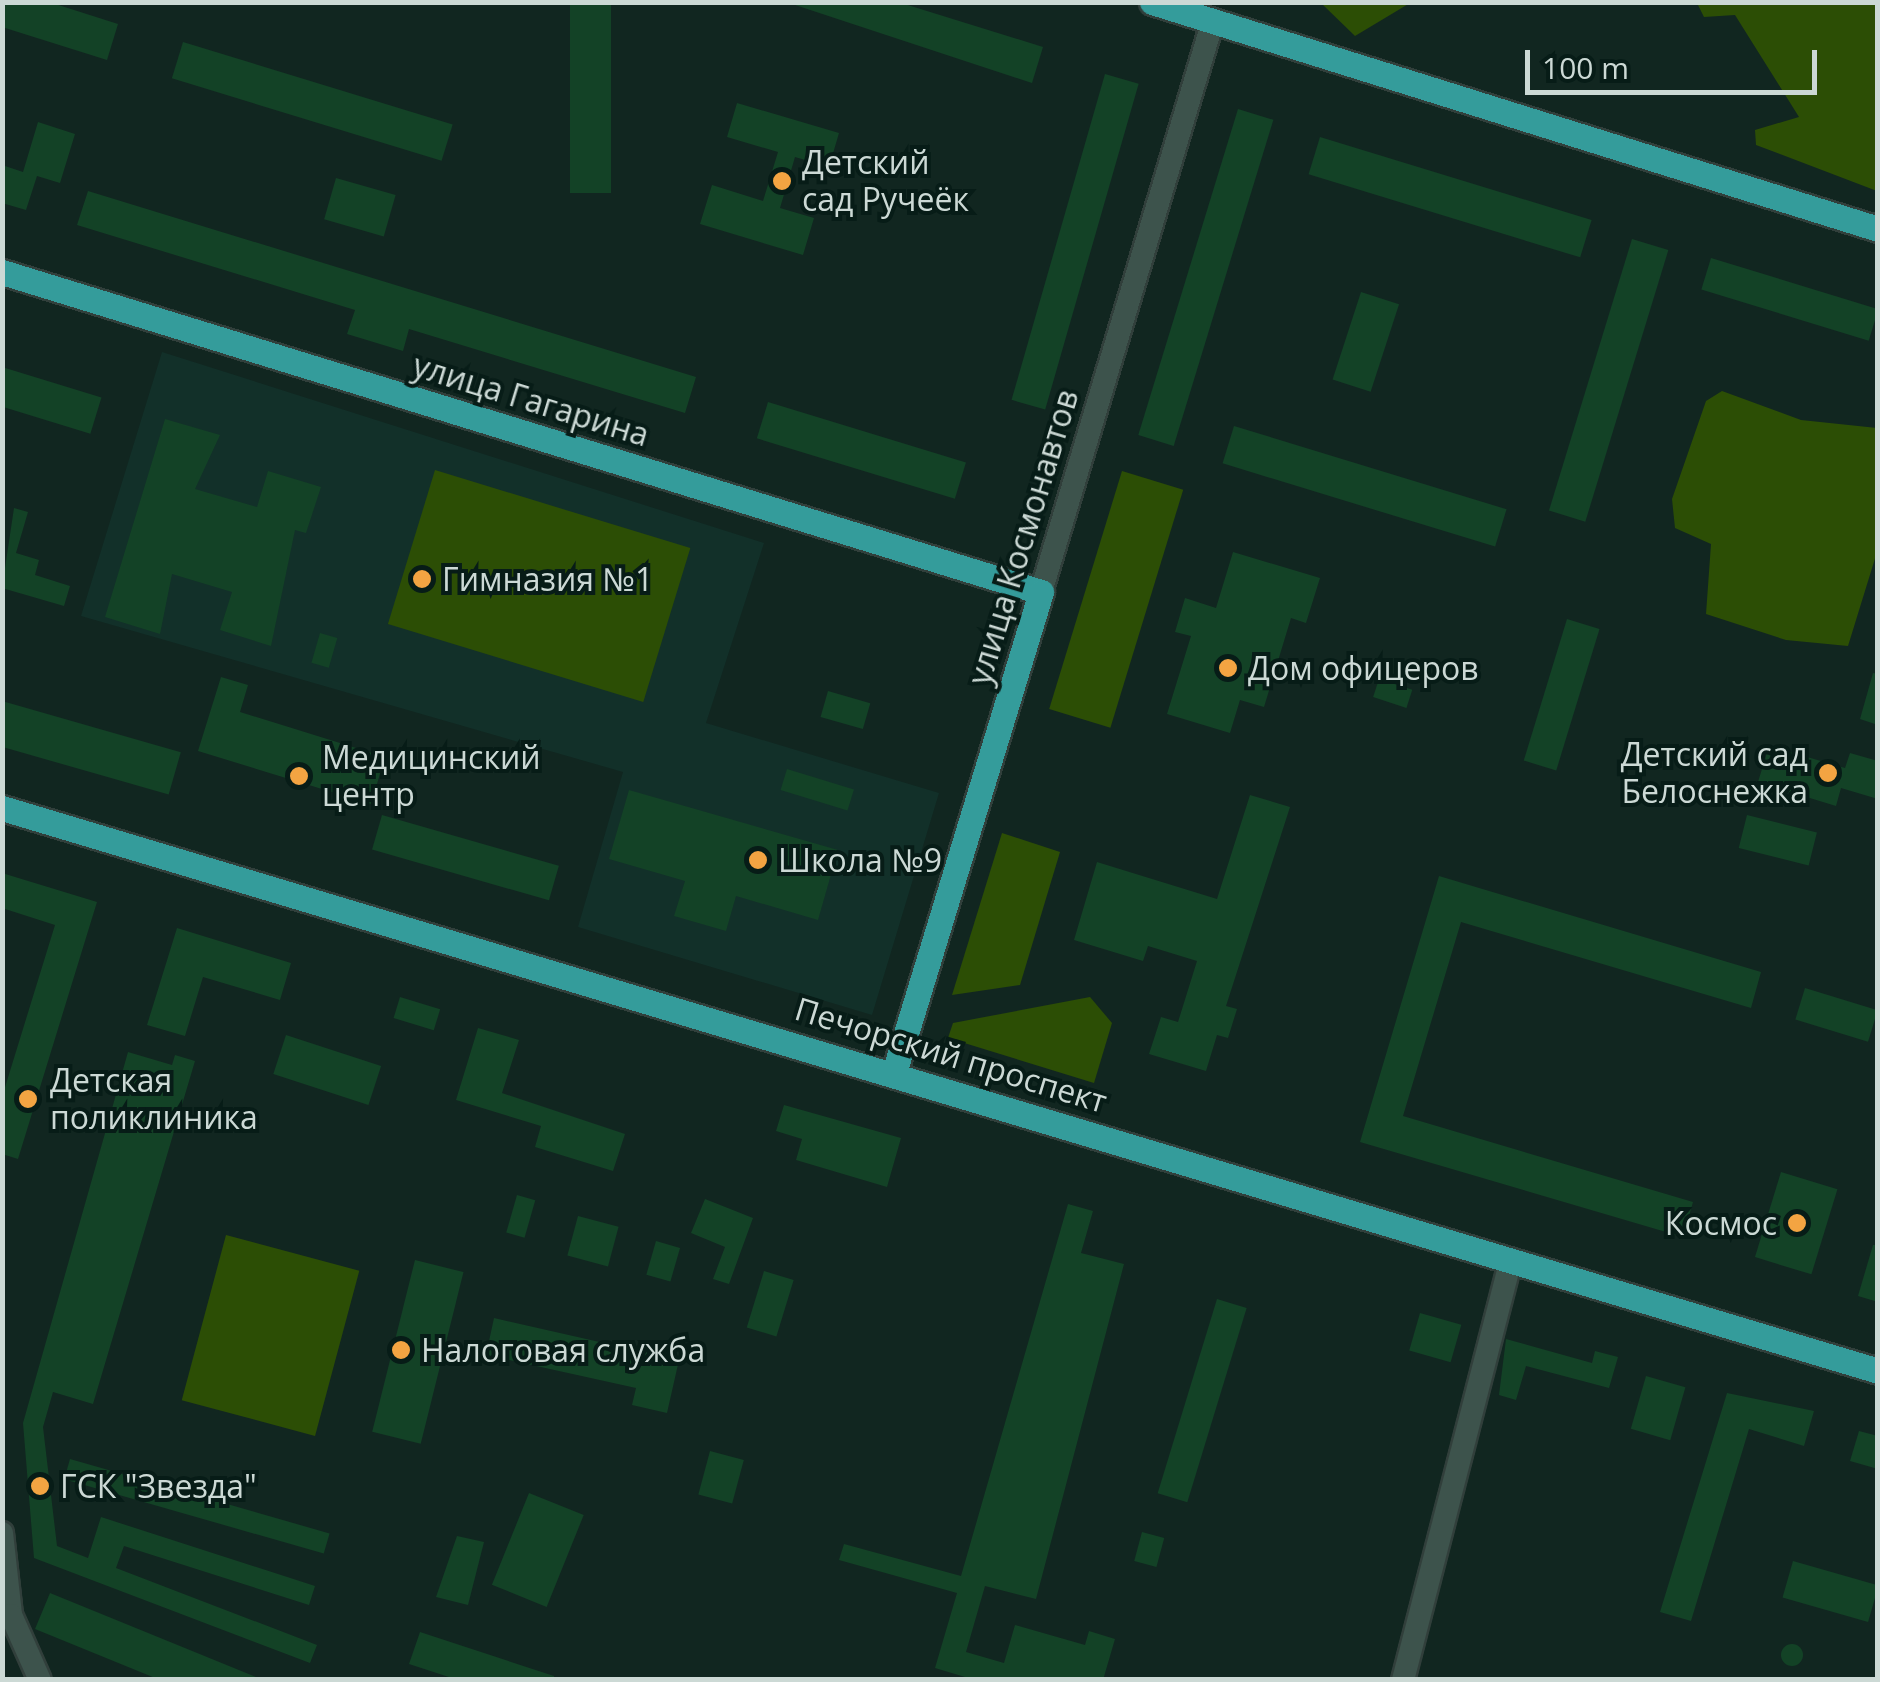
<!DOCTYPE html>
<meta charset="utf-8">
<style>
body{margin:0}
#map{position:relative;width:1880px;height:1682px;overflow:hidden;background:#112620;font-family:"Open Sans",sans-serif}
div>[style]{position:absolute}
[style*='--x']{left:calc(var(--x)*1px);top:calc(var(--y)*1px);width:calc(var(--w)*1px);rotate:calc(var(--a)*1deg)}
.built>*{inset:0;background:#123029}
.green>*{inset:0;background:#2c4e05;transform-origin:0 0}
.building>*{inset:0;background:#134226;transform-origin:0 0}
.round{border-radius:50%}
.roads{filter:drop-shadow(2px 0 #313f3b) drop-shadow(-2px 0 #313f3b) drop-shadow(0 2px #313f3b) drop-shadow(0 -2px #313f3b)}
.minor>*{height:22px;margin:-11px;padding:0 11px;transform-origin:11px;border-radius:11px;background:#3d534c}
.major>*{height:25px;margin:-12.5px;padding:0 12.5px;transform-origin:12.5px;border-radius:12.5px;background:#349c9b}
.dots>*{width:28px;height:28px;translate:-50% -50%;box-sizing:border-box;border:5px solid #071c17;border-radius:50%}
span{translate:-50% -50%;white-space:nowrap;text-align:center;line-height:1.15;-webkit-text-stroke:8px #071c17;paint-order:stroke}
.poi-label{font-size:32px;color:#ccd9d5}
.left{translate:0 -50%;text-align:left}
.right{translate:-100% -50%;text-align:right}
.street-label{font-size:32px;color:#ccd9d5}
.frame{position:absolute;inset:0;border:5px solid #ccd9d5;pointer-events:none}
.scale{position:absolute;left:1525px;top:50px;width:292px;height:45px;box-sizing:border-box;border:5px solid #ccd9d5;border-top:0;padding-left:12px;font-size:30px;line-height:35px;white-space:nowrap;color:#ccd9d5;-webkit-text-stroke:8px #071c17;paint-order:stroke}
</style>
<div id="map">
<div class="built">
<i style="clip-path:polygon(162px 352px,764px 543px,706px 723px,939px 793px,872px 1015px,578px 927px,623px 772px,81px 616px)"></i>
</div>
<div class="green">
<i style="clip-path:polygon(1321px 3px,1410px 3px,1355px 36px)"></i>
<i style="clip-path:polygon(1697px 3px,1877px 3px,1877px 191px,1756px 145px,1755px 130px,1799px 117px,1735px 15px,1704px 17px)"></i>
<i style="clip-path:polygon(1722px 391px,1801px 420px,1877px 428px,1877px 552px,1848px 646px,1786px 640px,1706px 614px,1711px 544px,1675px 528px,1672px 499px,1706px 401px)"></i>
<i style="left:435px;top:470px;width:267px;height:161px;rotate:17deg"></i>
<i style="left:1122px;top:471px;width:64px;height:249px;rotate:17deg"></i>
<i style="clip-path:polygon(1002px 833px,1060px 852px,1020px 985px,952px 995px)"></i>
<i style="clip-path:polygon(1090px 997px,1112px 1023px,1094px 1083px,948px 1038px,953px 1023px)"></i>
<i style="left:226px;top:1235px;width:138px;height:171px;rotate:15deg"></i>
</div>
<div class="building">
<i style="clip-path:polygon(2px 2px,49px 2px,118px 24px,107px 60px,2px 27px)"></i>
<i style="left:570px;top:2px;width:41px;height:191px"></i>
<i style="clip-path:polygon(786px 2px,898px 2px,1043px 47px,1032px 83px)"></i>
<i style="left:183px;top:42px;width:282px;height:38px;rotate:17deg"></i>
<i style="left:1105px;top:74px;width:35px;height:339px;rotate:16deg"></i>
<i style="clip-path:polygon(737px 103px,839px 133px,829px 167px,795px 157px,780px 208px,814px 218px,803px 255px,700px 224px,712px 185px,763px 201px,778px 152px,727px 137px)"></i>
<i style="left:1238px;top:109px;width:37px;height:341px;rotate:17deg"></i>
<i style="clip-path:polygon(38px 122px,75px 134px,60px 183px,37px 176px,26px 210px,2px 203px,2px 165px,23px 172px)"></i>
<i style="left:1320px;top:137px;width:284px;height:39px;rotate:17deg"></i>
<i style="left:336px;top:178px;width:62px;height:43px;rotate:16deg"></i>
<i style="clip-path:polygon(88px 191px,696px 377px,685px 413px,409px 329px,403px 351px,347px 334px,355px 310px,77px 225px)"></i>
<i style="left:1632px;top:239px;width:38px;height:284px;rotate:17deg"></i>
<i style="left:1711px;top:258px;width:175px;height:33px;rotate:17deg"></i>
<i style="left:1361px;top:292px;width:40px;height:92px;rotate:18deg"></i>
<i style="left:2px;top:367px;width:104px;height:38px;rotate:17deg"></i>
<i style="left:768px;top:402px;width:207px;height:38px;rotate:17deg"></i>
<i style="clip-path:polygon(165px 419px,220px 435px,195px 489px,257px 507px,268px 471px,321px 487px,306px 533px,295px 530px,271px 646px,220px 630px,232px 592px,172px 574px,160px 634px,105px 617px)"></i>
<i style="left:1234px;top:426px;width:285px;height:39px;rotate:17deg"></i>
<i style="clip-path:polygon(14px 508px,28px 512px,16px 553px,39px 560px,35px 575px,70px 586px,64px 606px,2px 588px)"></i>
<i style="clip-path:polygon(1233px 552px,1320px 578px,1306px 623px,1291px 618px,1264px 707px,1240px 700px,1230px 733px,1167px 714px,1191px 636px,1175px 632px,1185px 598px,1216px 608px)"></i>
<i style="left:1567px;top:619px;width:34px;height:148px;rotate:17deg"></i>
<i style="left:320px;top:633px;width:18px;height:31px;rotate:16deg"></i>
<i style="clip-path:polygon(1873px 673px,1878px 674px,1878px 725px,1860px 719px)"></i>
<i style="clip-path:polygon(221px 677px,248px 685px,240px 712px,385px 757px,371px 804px,198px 751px)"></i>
<i style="left:1379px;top:679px;width:35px;height:19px;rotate:18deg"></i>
<i style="left:828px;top:691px;width:44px;height:27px;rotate:16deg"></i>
<i style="left:2px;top:701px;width:186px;height:44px;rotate:16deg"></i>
<i style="clip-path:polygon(1769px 746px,1845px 768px,1850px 753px,1878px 761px,1878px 799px,1841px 788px,1836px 806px,1758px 782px)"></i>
<i style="left:787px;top:769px;width:70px;height:22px;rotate:17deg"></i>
<i style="clip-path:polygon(629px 790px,838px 850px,818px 920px,736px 896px,726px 931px,674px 916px,685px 881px,609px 859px)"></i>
<i style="clip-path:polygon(1250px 795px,1290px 807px,1226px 1006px,1237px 1009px,1228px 1038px,1217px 1035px,1206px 1071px,1149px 1054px,1161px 1017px,1178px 1022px,1197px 961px,1148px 946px,1143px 961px,1074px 940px,1097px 862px,1217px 899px)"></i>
<i style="left:382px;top:815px;width:184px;height:36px;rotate:16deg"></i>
<i style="left:1747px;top:815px;width:72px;height:34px;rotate:14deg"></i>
<i style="clip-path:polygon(2px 873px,97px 902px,18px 1159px,2px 1154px,2px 1097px,55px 925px,2px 908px)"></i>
<i style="clip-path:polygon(1439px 876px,1761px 972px,1751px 1008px,1461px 922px,1403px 1116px,1693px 1202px,1683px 1237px,1360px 1142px)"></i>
<i style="clip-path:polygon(177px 928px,291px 963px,280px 1000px,203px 977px,185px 1036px,147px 1025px)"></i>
<i style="left:1805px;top:988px;width:76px;height:33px;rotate:17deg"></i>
<i style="left:400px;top:997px;width:42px;height:22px;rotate:17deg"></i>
<i style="clip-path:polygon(478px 1028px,519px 1040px,502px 1093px,625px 1134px,613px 1171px,535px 1147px,541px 1126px,456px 1100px)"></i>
<i style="left:286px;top:1035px;width:100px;height:41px;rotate:18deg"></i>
<i style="clip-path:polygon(128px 1052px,172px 1065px,175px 1055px,195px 1061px,93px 1404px,53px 1392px,43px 1427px,57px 1546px,88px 1558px,101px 1517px,315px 1586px,309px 1605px,124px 1546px,116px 1568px,317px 1645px,310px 1663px,34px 1558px,23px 1423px)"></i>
<i style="clip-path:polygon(784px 1105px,901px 1138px,887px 1187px,796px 1160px,802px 1139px,776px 1131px)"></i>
<i style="left:1781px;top:1172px;width:59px;height:89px;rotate:17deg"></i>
<i style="left:517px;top:1195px;width:19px;height:39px;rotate:16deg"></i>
<i style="clip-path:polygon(705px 1199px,753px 1218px,729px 1284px,713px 1279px,725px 1247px,691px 1233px)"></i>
<i style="clip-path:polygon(1068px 1204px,1093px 1211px,1081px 1253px,1124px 1264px,1036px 1599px,985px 1586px,966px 1652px,1004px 1663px,1015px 1625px,1085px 1645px,1089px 1631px,1115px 1639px,1103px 1680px,975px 1680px,935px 1668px,957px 1593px,839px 1560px,844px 1544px,961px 1576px)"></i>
<i style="left:578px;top:1216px;width:42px;height:41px;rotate:15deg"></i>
<i style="left:656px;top:1241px;width:25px;height:35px;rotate:16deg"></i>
<i style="clip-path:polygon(1873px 1245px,1878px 1245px,1878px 1302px,1858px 1296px)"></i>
<i style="left:415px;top:1260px;width:50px;height:177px;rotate:14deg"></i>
<i style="left:764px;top:1271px;width:31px;height:59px;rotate:17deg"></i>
<i style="left:1217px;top:1299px;width:31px;height:203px;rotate:17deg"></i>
<i style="left:1420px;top:1313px;width:43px;height:39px;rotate:16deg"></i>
<i style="clip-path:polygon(494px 1318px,679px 1360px,667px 1413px,632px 1405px,636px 1388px,486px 1355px)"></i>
<i style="clip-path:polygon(1506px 1339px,1592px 1363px,1595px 1351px,1618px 1357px,1609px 1388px,1526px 1366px,1516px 1400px,1499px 1395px)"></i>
<i style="left:1646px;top:1376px;width:41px;height:55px;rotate:16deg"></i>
<i style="clip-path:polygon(1727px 1393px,1814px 1411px,1804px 1446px,1749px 1429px,1691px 1621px,1660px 1612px)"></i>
<i style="clip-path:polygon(1859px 1431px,1878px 1436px,1878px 1469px,1850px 1461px)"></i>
<i style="left:710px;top:1451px;width:35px;height:45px;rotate:15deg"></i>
<i style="left:70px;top:1459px;width:270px;height:21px;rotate:16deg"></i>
<i style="left:529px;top:1493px;width:59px;height:99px;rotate:22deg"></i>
<i style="left:1142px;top:1532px;width:23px;height:30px;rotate:15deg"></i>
<i style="clip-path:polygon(457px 1536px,484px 1542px,468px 1605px,436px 1597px)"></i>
<i style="left:1793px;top:1561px;width:89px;height:38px;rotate:16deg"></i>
<i style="clip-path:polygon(50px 1593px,261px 1679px,261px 1680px,160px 1680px,35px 1629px)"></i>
<i style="clip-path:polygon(420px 1632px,554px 1676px,554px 1680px,458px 1680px,409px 1664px)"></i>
<i class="round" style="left:1781px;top:1644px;width:22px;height:22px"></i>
</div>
<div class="roads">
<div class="minor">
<i style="--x:1041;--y:592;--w:596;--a:-73.24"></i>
<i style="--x:2;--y:1533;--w:82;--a:83.7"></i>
<i style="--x:11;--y:1615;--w:71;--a:66"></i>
<i style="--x:1403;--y:1680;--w:434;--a:-75.6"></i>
</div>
<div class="major">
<i style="--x:1152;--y:2;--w:761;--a:17.36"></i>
<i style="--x:2;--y:272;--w:1087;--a:17.12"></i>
<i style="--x:1041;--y:592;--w:500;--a:107"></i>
<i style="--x:2;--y:808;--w:1959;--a:16.7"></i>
</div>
</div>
<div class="dots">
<i style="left:782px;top:181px;background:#f3a442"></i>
<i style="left:422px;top:579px;background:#f3a442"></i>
<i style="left:1228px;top:668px;background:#f3a442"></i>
<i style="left:1828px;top:773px;background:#f3a442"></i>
<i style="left:299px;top:776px;background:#f3a442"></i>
<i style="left:758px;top:860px;background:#f3a442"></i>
<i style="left:28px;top:1099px;background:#f3a442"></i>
<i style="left:1797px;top:1223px;background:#f3a442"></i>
<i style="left:401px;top:1350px;background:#f3a442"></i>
<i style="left:40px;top:1486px;background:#f3a442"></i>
</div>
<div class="poi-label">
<span class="left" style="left:802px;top:181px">Детский<br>сад Ручеёк</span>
<span class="left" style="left:442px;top:579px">Гимназия №1</span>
<span class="left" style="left:1248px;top:668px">Дом офицеров</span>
<span class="right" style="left:1808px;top:773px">Детский сад<br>Белоснежка</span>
<span class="left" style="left:322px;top:776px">Медицинский<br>центр</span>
<span class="left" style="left:778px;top:860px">Школа №9</span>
<span class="left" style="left:50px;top:1099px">Детская<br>поликлиника</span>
<span class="right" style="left:1777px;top:1223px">Космос</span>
<span class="left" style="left:421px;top:1350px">Налоговая служба</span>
<span class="left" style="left:60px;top:1486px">ГСК "Звезда"</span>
</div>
<div class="street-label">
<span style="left:531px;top:400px;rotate:17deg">улица Гагарина</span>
<span style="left:1023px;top:537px;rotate:-73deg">улица Космонавтов</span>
<span style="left:951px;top:1055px;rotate:17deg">Печорский проспект</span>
</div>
<div class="frame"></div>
<div class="scale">100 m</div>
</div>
